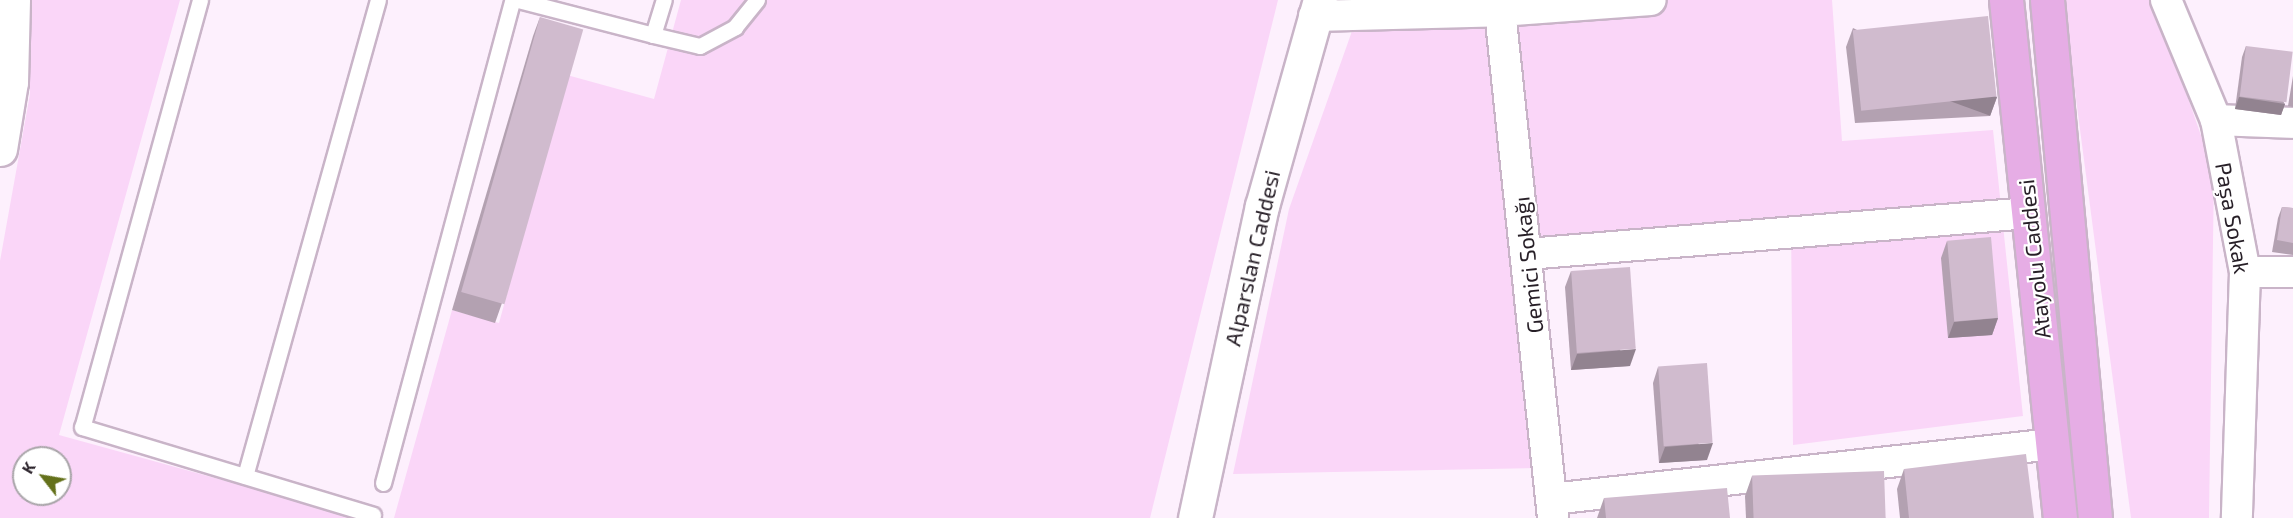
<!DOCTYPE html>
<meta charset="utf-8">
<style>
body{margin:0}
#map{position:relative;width:2293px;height:518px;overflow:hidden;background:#fdf0fd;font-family:"Exo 2",sans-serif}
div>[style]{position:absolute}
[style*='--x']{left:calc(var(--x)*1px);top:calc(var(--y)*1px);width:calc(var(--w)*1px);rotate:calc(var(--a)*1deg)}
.green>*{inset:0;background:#fad6f8}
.roads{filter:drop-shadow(2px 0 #c9b4c8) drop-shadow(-2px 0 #c9b4c8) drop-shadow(0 2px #c9b4c8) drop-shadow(0 -2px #c9b4c8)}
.lane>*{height:15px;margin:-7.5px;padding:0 7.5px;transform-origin:7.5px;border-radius:7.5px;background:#fff}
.street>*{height:30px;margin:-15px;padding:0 15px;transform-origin:15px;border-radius:15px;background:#fff}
.secondary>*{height:33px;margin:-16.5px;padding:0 16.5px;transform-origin:16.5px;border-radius:16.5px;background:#fff}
.primary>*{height:33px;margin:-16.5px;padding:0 16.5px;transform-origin:16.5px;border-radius:16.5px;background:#e6ade5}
.wall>*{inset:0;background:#b3a1b1}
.shaded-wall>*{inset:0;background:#928390;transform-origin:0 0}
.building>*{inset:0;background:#d0bbce;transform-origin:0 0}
span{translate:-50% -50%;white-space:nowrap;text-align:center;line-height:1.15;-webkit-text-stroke:4.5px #fff;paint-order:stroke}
.street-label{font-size:22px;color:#271f27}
.north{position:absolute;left:12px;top:446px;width:60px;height:60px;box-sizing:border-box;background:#fff;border:2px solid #a9a5a9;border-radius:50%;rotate:301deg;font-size:16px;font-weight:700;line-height:24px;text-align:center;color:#271f27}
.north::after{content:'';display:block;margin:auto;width:21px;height:27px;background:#64711b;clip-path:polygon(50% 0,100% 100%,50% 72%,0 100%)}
</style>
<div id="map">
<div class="green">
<i style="clip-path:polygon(evenodd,29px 0,180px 0,59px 435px,360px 518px,0 518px,0 261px,30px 94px,29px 0,24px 458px,60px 458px,60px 494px,24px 494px,24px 458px)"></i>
<i style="clip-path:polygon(681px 0,1278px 0,1150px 518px,394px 518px,452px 310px,499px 323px,567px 75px,654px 99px)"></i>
<i style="clip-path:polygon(1363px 0,1832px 0,1842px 141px,1993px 130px,2023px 416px,1793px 445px,1791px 220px,1514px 245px,1539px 468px,1233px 474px,1289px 209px)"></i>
<i style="clip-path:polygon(2063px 0,2154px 0,2214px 173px,2209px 518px,2131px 518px)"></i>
</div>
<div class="roads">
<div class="lane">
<i style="--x:200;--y:0;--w:443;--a:105.4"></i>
<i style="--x:82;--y:427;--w:304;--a:16.8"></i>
<i style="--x:518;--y:0;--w:139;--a:14.5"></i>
<i style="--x:653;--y:35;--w:37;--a:-73"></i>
<i style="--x:653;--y:35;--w:48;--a:13.2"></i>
<i style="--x:700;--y:46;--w:40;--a:-28"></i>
<i style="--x:735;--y:27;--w:35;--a:-51"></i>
<i style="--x:245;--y:476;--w:494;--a:-74.4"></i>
<i style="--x:383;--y:483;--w:500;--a:-75"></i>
</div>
<div class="street">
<i style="--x:2166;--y:0;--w:130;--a:67.4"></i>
<i style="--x:2216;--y:120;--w:155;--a:79.2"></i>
<i style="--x:2245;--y:272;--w:246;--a:91.9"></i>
<i style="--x:1500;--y:11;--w:510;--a:84.03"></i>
<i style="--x:1314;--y:16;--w:186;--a:-1.5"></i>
<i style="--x:1500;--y:11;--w:151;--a:-4.2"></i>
<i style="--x:2216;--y:120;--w:77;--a:2.2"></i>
<i style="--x:1527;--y:254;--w:504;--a:-4.67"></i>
<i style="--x:2245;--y:272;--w:48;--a:0"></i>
<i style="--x:1551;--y:499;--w:505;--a:-6.25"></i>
</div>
<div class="secondary">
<i style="--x:0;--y:149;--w:68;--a:-80.7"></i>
<i style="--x:11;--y:82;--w:82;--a:-88.6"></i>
<i style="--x:1195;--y:518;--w:319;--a:-77.9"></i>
<i style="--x:1262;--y:206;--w:214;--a:-74.3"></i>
</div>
<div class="primary">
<i style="--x:2006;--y:0;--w:521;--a:84.05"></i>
<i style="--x:2047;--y:0;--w:520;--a:84.71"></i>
</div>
</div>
<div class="wall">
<i style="clip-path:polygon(540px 17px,502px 303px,495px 323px,452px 310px,533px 36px)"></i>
<i style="clip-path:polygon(1853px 28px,1997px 97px,1990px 116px,1855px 123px,1846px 47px)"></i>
<i style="clip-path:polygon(2246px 46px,2285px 104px,2281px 115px,2235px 109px,2242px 57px)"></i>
<i style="clip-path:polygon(2293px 76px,2293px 107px,2288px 106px)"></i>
<i style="clip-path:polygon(2282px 207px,2293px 208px,2293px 255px,2272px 252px,2278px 218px)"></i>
<i style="clip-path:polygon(1947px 241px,1998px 318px,1992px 335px,1948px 338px,1941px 258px)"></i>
<i style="clip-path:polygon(1571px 271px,1630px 366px,1571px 370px,1565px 287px)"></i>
<i style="clip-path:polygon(1658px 367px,1707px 460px,1659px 463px,1653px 383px)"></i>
<i style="clip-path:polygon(1904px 469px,2034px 518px,1900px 518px,1897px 489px)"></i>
<i style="clip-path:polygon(1752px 476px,1886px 518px,1746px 518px,1745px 496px)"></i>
<i style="clip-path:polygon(1604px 498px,1730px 518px,1597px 518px)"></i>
</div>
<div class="shaded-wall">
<i style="left:1997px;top:97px;width:20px;height:135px;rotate:110deg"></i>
<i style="clip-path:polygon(2239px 97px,2285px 104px,2281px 115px,2235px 109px)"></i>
<i style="clip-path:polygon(1998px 318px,1992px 335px,1948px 338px,1954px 322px)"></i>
<i style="clip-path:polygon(1636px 349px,1630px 366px,1571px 370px,1577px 354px)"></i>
<i style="clip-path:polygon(1713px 443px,1707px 460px,1659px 463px,1665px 447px)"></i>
</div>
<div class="building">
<i style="left:1988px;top:16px;width:81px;height:136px;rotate:84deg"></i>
<i style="left:540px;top:17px;width:45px;height:286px;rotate:16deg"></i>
<i style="left:2246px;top:46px;width:47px;height:51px;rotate:7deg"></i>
<i style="clip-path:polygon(2282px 207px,2293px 208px,2293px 243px,2277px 240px)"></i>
<i style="left:1991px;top:237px;width:81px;height:44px;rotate:85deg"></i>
<i style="left:1630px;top:267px;width:82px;height:59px;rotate:86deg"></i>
<i style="left:1707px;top:363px;width:80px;height:49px;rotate:86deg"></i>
<i style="clip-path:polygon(2026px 454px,2034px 518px,1909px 518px,1904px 469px)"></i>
<i style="left:1884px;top:471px;width:47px;height:132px;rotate:88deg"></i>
<i style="clip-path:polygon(1727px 488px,1730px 518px,1606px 518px,1604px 498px)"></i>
</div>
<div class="street-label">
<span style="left:2233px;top:218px;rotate:80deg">Paşa Sokak</span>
<span style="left:1252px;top:258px;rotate:-77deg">Alparslan Caddesi</span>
<span style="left:2034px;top:259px;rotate:-96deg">Atayolu Caddesi</span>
<span style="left:1528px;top:265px;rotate:-96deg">Gemici Sokağı</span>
</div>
<div class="north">K</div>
</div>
